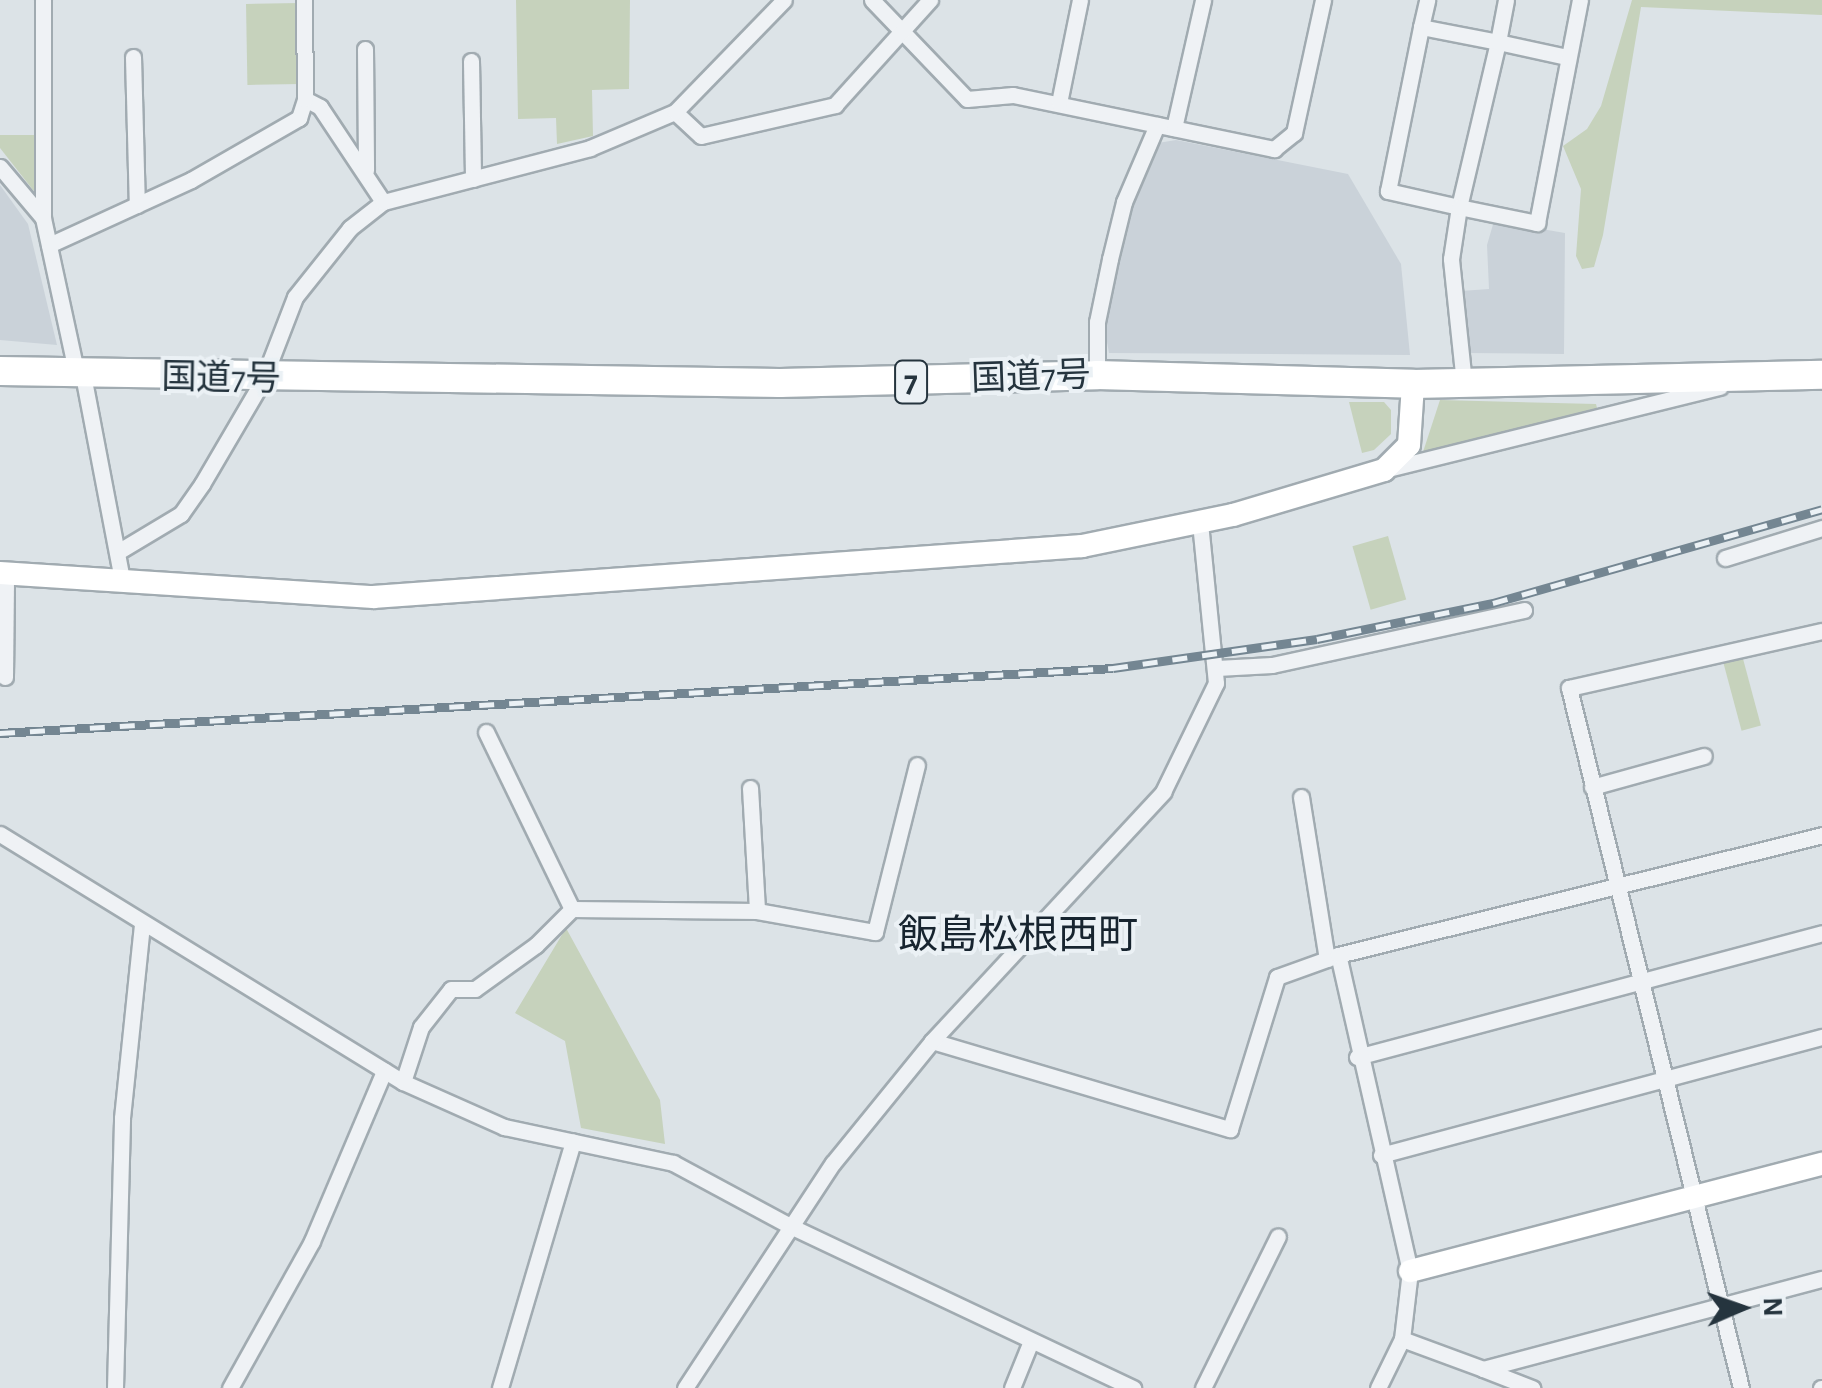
<!DOCTYPE html>
<meta charset="utf-8">
<style>
body{margin:0}
#map{position:relative;width:1822px;height:1388px;overflow:hidden;background:#dce3e7;font-family:"Alegreya Sans","Noto Sans JP",sans-serif}
div>[style]{position:absolute}
[style*='--x']{left:calc(var(--x)*1px);top:calc(var(--y)*1px);width:calc(var(--w)*1px);rotate:calc(var(--a)*1deg)}
.built>*{inset:0;background:#cad2d9}
.green>*{inset:0;background:#c6d2bc;transform-origin:0 0}
.roads{filter:drop-shadow(2px 0 #a1abb1) drop-shadow(-2px 0 #a1abb1) drop-shadow(0 2px #a1abb1) drop-shadow(0 -2px #a1abb1)}
.street>*{height:15px;margin:-7.5px;padding:0 7.5px;transform-origin:7.5px;border-radius:7.5px;background:#eff2f5}
.secondary>*{height:22px;margin:-11px;padding:0 11px;transform-origin:11px;border-radius:11px;background:#fff}
.highway>*{height:28px;margin:-14px;padding:0 14px;transform-origin:14px;border-radius:14px;background:#fff}
.rail>*{height:9px;margin-top:-4.5px;transform-origin:0;background:repeating-linear-gradient(90deg,#ebf1f5 0 15px,#748692 0 30px);box-sizing:border-box;border-block:2px solid #748692}
span{translate:-50% -50%;white-space:nowrap;text-align:center;line-height:1.15;-webkit-text-stroke:8px #ebf1f5;paint-order:stroke}
.shield-label span{padding:2px 8px;background:#ebf1f5;border:2px solid;border-radius:8px;-webkit-text-stroke-width:0}
.shield-label{font-size:32px;color:#25343e;font-weight:700}
.street-label{font-size:35px;color:#25343e}
.quarter-label{font-size:40px;color:#17242f}
.north{position:absolute;left:1692px;top:1258px;width:100px;height:100px;-webkit-text-stroke:8px #ebf1f5;paint-order:stroke;rotate:88deg;font-size:28px;font-weight:700;line-height:40px;text-align:center;color:#25343e}
.north::after{content:'';display:block;margin:auto;width:35px;height:45px;background:#25343e;clip-path:polygon(50% 0,100% 100%,50% 72%,0 100%)}
</style>
<div id="map">
<div class="built">
<i style="clip-path:polygon(1176px 140px,1348px 174px,1401px 264px,1410px 355px,1109px 353px,1104px 325px,1137px 185px,1158px 143px)"></i>
<i style="clip-path:polygon(0 185px,28px 224px,57px 345px,0 340px)"></i>
<i style="clip-path:polygon(1494px 221px,1565px 233px,1564px 354px,1467px 353px,1461px 291px,1489px 289px,1487px 245px)"></i>
</div>
<div class="green">
<i style="clip-path:polygon(516px 0,630px 0,629px 89px,592px 90px,593px 136px,557px 144px,556px 118px,518px 119px)"></i>
<i style="clip-path:polygon(1632px 0,1822px 0,1822px 15px,1641px 7px,1603px 235px,1594px 267px,1582px 269px,1576px 256px,1581px 189px,1563px 146px,1587px 129px,1601px 106px)"></i>
<i style="left:299px;top:3px;width:81px;height:53px;rotate:89deg"></i>
<i style="clip-path:polygon(0 135px,36px 135px,37px 195px,0 148px)"></i>
<i style="clip-path:polygon(1440px 400px,1596px 404px,1597px 408px,1423px 452px)"></i>
<i style="clip-path:polygon(1349px 402px,1384px 402px,1391px 410px,1391px 434px,1374px 450px,1362px 453px)"></i>
<i style="left:1388px;top:536px;width:66px;height:37px;rotate:74deg"></i>
<i style="left:1742px;top:655px;width:73px;height:20px;rotate:75deg"></i>
<i style="clip-path:polygon(566px 928px,660px 1100px,665px 1144px,581px 1128px,565px 1041px,515px 1013px)"></i>
</div>
<div class="roads">
<div class="street">
<i style="--x:43;--y:0;--w:218;--a:90"></i>
<i style="--x:43;--y:218;--w:161;--a:77.8"></i>
<i style="--x:872;--y:0;--w:137;--a:46.2"></i>
<i style="--x:967;--y:99;--w:46;--a:-5"></i>
<i style="--x:1013;--y:95;--w:267;--a:11.7"></i>
<i style="--x:1274;--y:149;--w:26;--a:-39"></i>
<i style="--x:1294;--y:133;--w:136;--a:-77.7"></i>
<i style="--x:1506;--y:0;--w:43;--a:100.8"></i>
<i style="--x:1498;--y:42;--w:170;--a:103.3"></i>
<i style="--x:1459;--y:207;--w:73;--a:-167.3"></i>
<i style="--x:1388;--y:191;--w:167;--a:-78.6"></i>
<i style="--x:1421;--y:27;--w:78;--a:11"></i>
<i style="--x:1498;--y:42;--w:71;--a:12.3"></i>
<i style="--x:1421;--y:27;--w:28;--a:-77"></i>
<i style="--x:365;--y:49;--w:121;--a:89.5"></i>
<i style="--x:133;--y:57;--w:148;--a:88.5"></i>
<i style="--x:471;--y:61;--w:118;--a:89"></i>
<i style="--x:305;--y:99;--w:17;--a:28"></i>
<i style="--x:320;--y:107;--w:114;--a:56.4"></i>
<i style="--x:1059;--y:103;--w:105;--a:-78.5"></i>
<i style="--x:675;--y:112;--w:35;--a:43"></i>
<i style="--x:701;--y:136;--w:138;--a:-13"></i>
<i style="--x:835;--y:105;--w:142;--a:-47.9"></i>
<i style="--x:1174;--y:128;--w:131;--a:-77.2"></i>
<i style="--x:0;--y:167;--w:67;--a:49.9"></i>
<i style="--x:49;--y:245;--w:156;--a:-24.6"></i>
<i style="--x:191;--y:180;--w:125;--a:-29.9"></i>
<i style="--x:299;--y:118;--w:20;--a:-72"></i>
<i style="--x:305;--y:99;--w:99;--a:-90.6"></i>
<i style="--x:83;--y:375;--w:209;--a:79.2"></i>
<i style="--x:1097;--y:375;--w:53;--a:-90"></i>
<i style="--x:1097;--y:322;--w:64;--a:-78.3"></i>
<i style="--x:1110;--y:259;--w:59;--a:-76.2"></i>
<i style="--x:1124;--y:202;--w:84;--a:-66.8"></i>
<i style="--x:1464;--y:383;--w:125;--a:-96"></i>
<i style="--x:1451;--y:259;--w:53;--a:-81.3"></i>
<i style="--x:1459;--y:207;--w:80;--a:11.6"></i>
<i style="--x:1537;--y:223;--w:227;--a:-79.1"></i>
<i style="--x:1388;--y:469;--w:342;--a:-13.9"></i>
<i style="--x:121;--y:550;--w:70;--a:-31"></i>
<i style="--x:181;--y:514;--w:37;--a:-55"></i>
<i style="--x:202;--y:484;--w:121;--a:-59.6"></i>
<i style="--x:263;--y:380;--w:89;--a:-68.9"></i>
<i style="--x:295;--y:297;--w:88;--a:-51.4"></i>
<i style="--x:350;--y:228;--w:42;--a:-38.2"></i>
<i style="--x:383;--y:202;--w:214;--a:-14.6"></i>
<i style="--x:590;--y:148;--w:92;--a:-23"></i>
<i style="--x:675;--y:112;--w:156;--a:-45.8"></i>
<i style="--x:1725;--y:558;--w:102;--a:-17.2"></i>
<i style="--x:1217;--y:668;--w:55;--a:-3.1"></i>
<i style="--x:1272;--y:665;--w:258;--a:-12.3"></i>
<i style="--x:5;--y:677;--w:104;--a:-89.4"></i>
<i style="--x:486;--y:732;--w:197;--a:64.1"></i>
<i style="--x:1592;--y:787;--w:116;--a:-15.5"></i>
<i style="--x:750;--y:788;--w:123;--a:86.7"></i>
<i style="--x:1301;--y:797;--w:164;--a:80.9"></i>
<i style="--x:0;--y:834;--w:473;--a:31.6"></i>
<i style="--x:403;--y:1082;--w:111;--a:24"></i>
<i style="--x:504;--y:1127;--w:173;--a:12"></i>
<i style="--x:673;--y:1163;--w:131;--a:28.3"></i>
<i style="--x:788;--y:1225;--w:382;--a:25.3"></i>
<i style="--x:932;--y:1041;--w:311;--a:16.5"></i>
<i style="--x:1230;--y:1129;--w:159;--a:-72.8"></i>
<i style="--x:1277;--y:977;--w:65;--a:-19.8"></i>
<i style="--x:1357;--y:1057;--w:481;--a:-14.9"></i>
<i style="--x:403;--y:1082;--w:58;--a:-71.9"></i>
<i style="--x:421;--y:1027;--w:48;--a:-51.7"></i>
<i style="--x:451;--y:989;--w:24;--a:0"></i>
<i style="--x:475;--y:989;--w:75;--a:-35.8"></i>
<i style="--x:536;--y:945;--w:51;--a:-45"></i>
<i style="--x:572;--y:909;--w:185;--a:0.6"></i>
<i style="--x:757;--y:911;--w:120;--a:10.1"></i>
<i style="--x:875;--y:932;--w:172;--a:-75.9"></i>
<i style="--x:1381;--y:1155;--w:457;--a:-15"></i>
<i style="--x:1402;--y:1339;--w:86;--a:20.3"></i>
<i style="--x:1483;--y:1369;--w:351;--a:-14.9"></i>
<i style="--x:1483;--y:1369;--w:53;--a:21.2"></i>
<i style="--x:115;--y:1388;--w:270;--a:-88.5"></i>
<i style="--x:122;--y:1118;--w:194;--a:-84.1"></i>
<i style="--x:230;--y:1388;--w:168;--a:-60.8"></i>
<i style="--x:312;--y:1241;--w:185;--a:-67"></i>
<i style="--x:500;--y:1388;--w:257;--a:-73.5"></i>
<i style="--x:685;--y:1388;--w:269;--a:-56.7"></i>
<i style="--x:833;--y:1163;--w:157;--a:-50.9"></i>
<i style="--x:932;--y:1041;--w:340;--a:-47.1"></i>
<i style="--x:1163;--y:792;--w:121;--a:-64.1"></i>
<i style="--x:1216;--y:683;--w:160;--a:-95.7"></i>
<i style="--x:1012;--y:1388;--w:51;--a:-68"></i>
<i style="--x:1203;--y:1388;--w:169;--a:-63.7"></i>
<i style="--x:1378;--y:1388;--w:55;--a:-63.9"></i>
<i style="--x:1402;--y:1339;--w:68;--a:-83.3"></i>
<i style="--x:1410;--y:1271;--w:324;--a:-102.8"></i>
<i style="--x:1338;--y:955;--w:499;--a:-13.9"></i>
<i style="--x:1741;--y:1388;--w:721;--a:-103.8"></i>
<i style="--x:1569;--y:688;--w:259;--a:-12.7"></i>
<i style="--x:1821;--y:1388;--w:1;--a:0"></i>
</div>
<div class="secondary">
<i style="--x:0;--y:573;--w:374;--a:3.7"></i>
<i style="--x:373;--y:597;--w:711;--a:-4.11"></i>
<i style="--x:1082;--y:546;--w:154;--a:-11.6"></i>
<i style="--x:1233;--y:515;--w:158;--a:-16.6"></i>
<i style="--x:1384;--y:470;--w:35;--a:-45"></i>
<i style="--x:1409;--y:445;--w:61;--a:-86.2"></i>
<i style="--x:1410;--y:1271;--w:426;--a:-14.6"></i>
</div>
<div class="highway">
<i style="--x:0;--y:371;--w:780;--a:0.88"></i>
<i style="--x:780;--y:383;--w:317;--a:-1.4"></i>
<i style="--x:1097;--y:375;--w:316;--a:1.6"></i>
<i style="--x:1413;--y:384;--w:409;--a:-1.3"></i>
</div>
</div>
<div class="rail">
<i style="--x:0;--y:733;--w:1115;--a:-3.34"></i>
<i style="--x:1113;--y:668;--w:206;--a:-8.1"></i>
<i style="--x:1317;--y:639;--w:180;--a:-11.6"></i>
<i style="--x:1493;--y:603;--w:342;--a:-15.9"></i>
</div>
<div class="shield-label">
<span style="left:911px;top:382px">7</span>
</div>
<div class="street-label">
<span style="left:1031px;top:378px;rotate:-2deg">国道7号</span>
<span style="left:221px;top:379px;rotate:1deg">国道7号</span>
</div>
<div class="quarter-label">
<span style="left:1018px;top:936px">飯島松根西町</span>
</div>
<div class="north">N</div>
</div>
